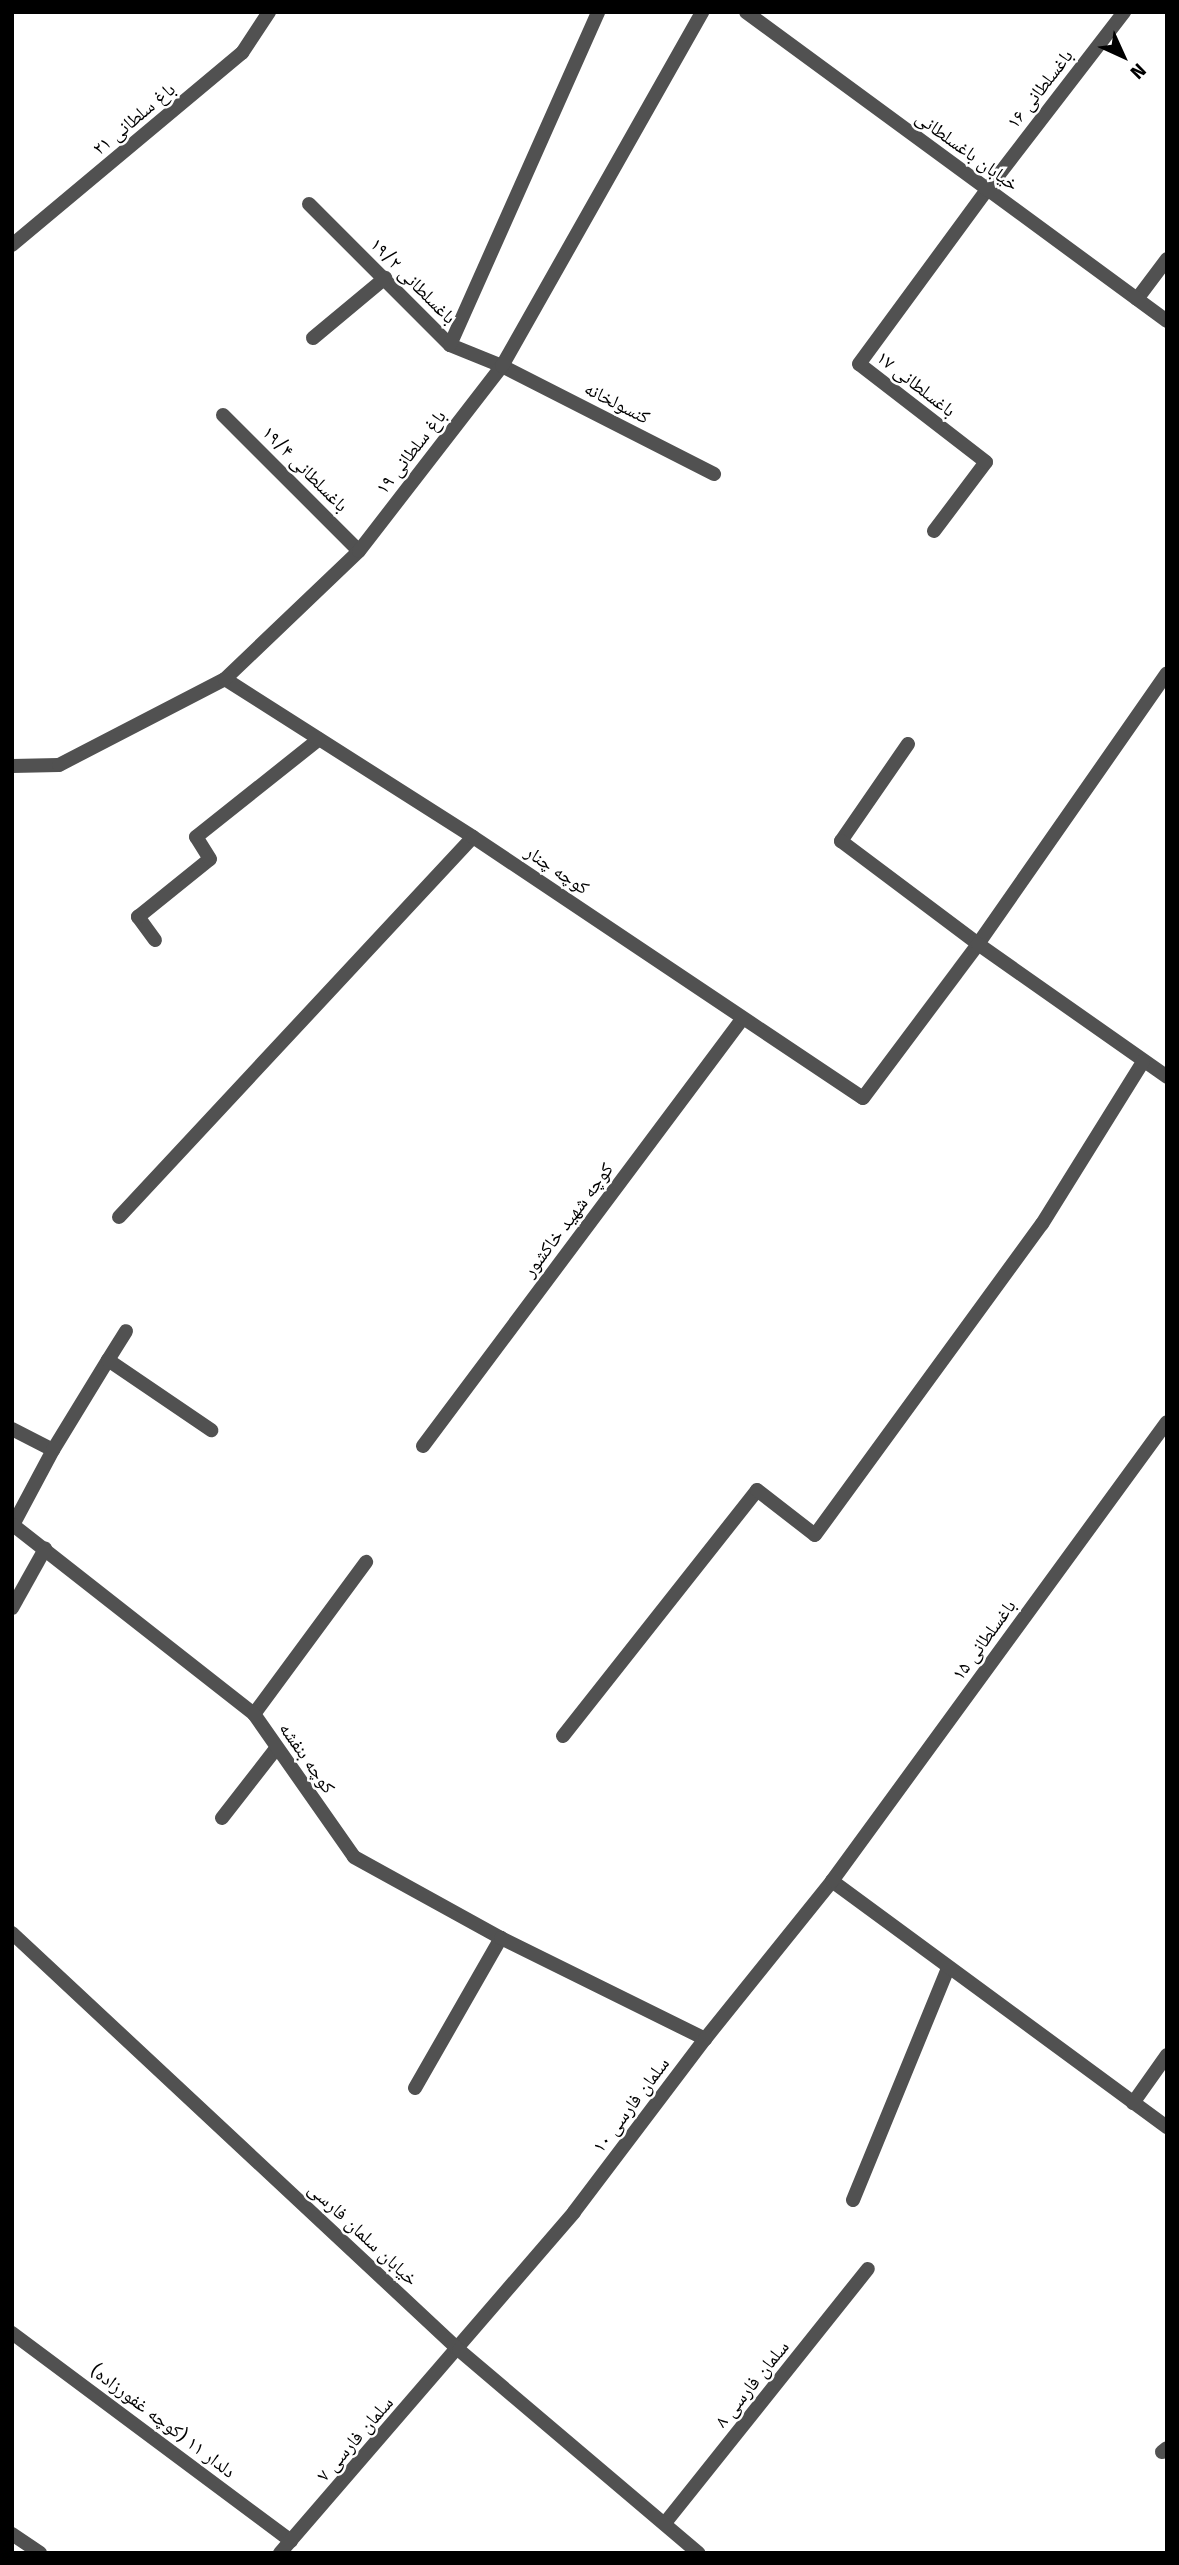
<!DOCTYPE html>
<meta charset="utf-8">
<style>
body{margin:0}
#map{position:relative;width:1179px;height:2565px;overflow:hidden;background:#fff;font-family:"Fira Sans","Noto Naskh Arabic",sans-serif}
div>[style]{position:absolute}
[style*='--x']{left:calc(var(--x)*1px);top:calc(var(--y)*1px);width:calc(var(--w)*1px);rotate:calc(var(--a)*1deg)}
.service>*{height:14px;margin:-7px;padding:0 7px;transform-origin:7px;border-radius:7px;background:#515151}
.minor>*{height:14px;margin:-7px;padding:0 7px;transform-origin:7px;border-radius:7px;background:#515151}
.tertiary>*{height:14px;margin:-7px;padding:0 7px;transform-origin:7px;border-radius:7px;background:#515151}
span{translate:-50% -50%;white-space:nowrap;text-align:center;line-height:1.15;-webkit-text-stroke:5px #fff;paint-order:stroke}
.street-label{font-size:19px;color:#000}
.frame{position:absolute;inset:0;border:14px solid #000;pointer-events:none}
.north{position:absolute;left:1088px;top:21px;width:70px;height:70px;-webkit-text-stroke:5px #fff;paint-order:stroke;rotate:135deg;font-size:19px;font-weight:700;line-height:28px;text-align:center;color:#000}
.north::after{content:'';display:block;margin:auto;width:24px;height:32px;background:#000;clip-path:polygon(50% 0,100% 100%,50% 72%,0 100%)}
</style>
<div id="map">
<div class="service">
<i style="--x:12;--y:245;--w:300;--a:-39.9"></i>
<i style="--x:242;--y:53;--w:49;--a:-56.6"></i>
<i style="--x:1137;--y:299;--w:50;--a:-53.1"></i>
<i style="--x:502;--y:366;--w:238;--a:27"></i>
<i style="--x:223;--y:415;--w:192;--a:45"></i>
<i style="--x:934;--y:531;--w:86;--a:-53"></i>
<i style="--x:986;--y:462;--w:160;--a:-142.3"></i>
<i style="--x:859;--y:364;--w:216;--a:-53.7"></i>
<i style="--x:908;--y:744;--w:118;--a:124.6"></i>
<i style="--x:841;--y:841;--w:171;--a:36.9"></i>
<i style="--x:978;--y:944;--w:330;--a:-55.1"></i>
<i style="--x:155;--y:940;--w:29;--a:-126"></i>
<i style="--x:138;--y:917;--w:92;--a:-38.9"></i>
<i style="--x:210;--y:859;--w:26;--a:-122"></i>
<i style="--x:196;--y:837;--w:157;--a:-38.5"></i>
<i style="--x:119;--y:1217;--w:519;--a:-47.03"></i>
<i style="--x:423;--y:1446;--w:534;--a:-53.22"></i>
<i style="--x:254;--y:1714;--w:189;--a:-53.6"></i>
<i style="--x:222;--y:1818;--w:86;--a:-52.1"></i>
<i style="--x:415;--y:2088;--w:173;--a:-60.2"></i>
<i style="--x:853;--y:2200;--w:251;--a:-67.7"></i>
<i style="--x:1162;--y:2452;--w:6;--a:-39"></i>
<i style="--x:665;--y:2523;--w:325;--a:-51.4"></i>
<i style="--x:12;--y:2534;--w:34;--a:34"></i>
</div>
<div class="minor">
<i style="--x:987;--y:190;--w:225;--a:-52.4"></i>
<i style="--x:309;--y:204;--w:199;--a:45"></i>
<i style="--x:450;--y:345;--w:56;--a:22"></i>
<i style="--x:313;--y:338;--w:94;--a:-39.8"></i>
<i style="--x:450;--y:345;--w:364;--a:-66"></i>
<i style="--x:225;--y:679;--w:294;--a:32.5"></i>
<i style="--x:473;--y:837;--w:469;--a:33.8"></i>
<i style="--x:863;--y:1098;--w:192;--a:-53.2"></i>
<i style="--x:978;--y:944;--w:231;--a:35.1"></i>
<i style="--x:12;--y:766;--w:47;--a:-1.2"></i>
<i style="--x:59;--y:765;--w:187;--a:-27.4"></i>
<i style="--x:225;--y:679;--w:185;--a:-43.7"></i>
<i style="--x:359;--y:551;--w:234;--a:-52.3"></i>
<i style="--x:502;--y:366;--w:407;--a:-60.5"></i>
<i style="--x:108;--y:1360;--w:34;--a:-58"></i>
<i style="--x:12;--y:1429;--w:46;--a:27.1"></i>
<i style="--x:53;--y:1450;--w:85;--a:118.1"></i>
<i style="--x:13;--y:1525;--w:306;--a:38.1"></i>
<i style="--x:254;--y:1714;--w:174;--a:55"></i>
<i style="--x:354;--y:1857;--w:168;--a:28.9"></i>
<i style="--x:501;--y:1938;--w:228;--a:26.3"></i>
<i style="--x:53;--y:1450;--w:105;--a:-58.6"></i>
<i style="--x:108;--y:1360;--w:125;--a:34.2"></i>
<i style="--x:12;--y:1608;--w:68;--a:-60.8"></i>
<i style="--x:563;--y:1736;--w:313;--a:-51.7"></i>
<i style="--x:757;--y:1490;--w:73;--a:37.8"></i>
<i style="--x:815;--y:1535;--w:385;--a:-53.9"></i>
<i style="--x:1042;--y:1224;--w:191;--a:-58.1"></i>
<i style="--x:832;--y:1881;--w:416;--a:36.3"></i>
<i style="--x:1133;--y:2103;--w:59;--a:-54.7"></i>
<i style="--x:12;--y:2333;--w:348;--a:36.7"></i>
<i style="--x:280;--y:2553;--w:450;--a:-49.2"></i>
<i style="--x:574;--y:2212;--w:217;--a:-52.9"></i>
<i style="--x:705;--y:2039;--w:203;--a:-51.2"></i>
<i style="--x:832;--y:1881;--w:568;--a:-53.88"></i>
</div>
<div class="tertiary">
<i style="--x:746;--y:12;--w:522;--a:36.28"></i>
<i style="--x:12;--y:1933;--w:611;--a:43.01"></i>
<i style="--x:459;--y:2350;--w:314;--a:40.3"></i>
</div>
<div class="street-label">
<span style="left:1040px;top:89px;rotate:-52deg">باغسلطانی ۱۶</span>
<span style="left:134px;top:119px;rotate:-40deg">باغ سلطانی ۲۱</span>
<span style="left:967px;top:151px;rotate:36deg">خیابان باغسلطانی</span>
<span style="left:413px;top:281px;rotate:45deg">باغسلطانی ۱۹/۲</span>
<span style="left:916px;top:384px;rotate:38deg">باغسلطانی ۱۷</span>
<span style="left:617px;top:403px;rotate:27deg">کنسولخانه</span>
<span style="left:411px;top:452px;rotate:-52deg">باغ سلطانی ۱۹</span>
<span style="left:305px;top:469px;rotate:45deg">باغسلطانی ۱۹/۴</span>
<span style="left:557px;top:870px;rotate:34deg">کوچه چنار</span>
<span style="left:568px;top:1220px;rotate:-53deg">کوچه شهید خاکشور</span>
<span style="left:984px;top:1640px;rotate:-54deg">باغسلطانی ۱۵</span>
<span style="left:307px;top:1758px;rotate:55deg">کوچه بنفشه</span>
<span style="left:631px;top:2105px;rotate:-53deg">سلمان فارسی ۱۰</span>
<span style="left:363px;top:2234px;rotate:43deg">خیابان سلمان فارسی</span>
<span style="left:752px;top:2384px;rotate:-51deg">سلمان فارسی ۸</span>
<span style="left:163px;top:2421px;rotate:37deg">دلدار ۱۱ (کوچه غفورزاده)</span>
<span style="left:355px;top:2439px;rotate:-49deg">سلمان فارسی ۷</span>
</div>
<div class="frame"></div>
<div class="north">N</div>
</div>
